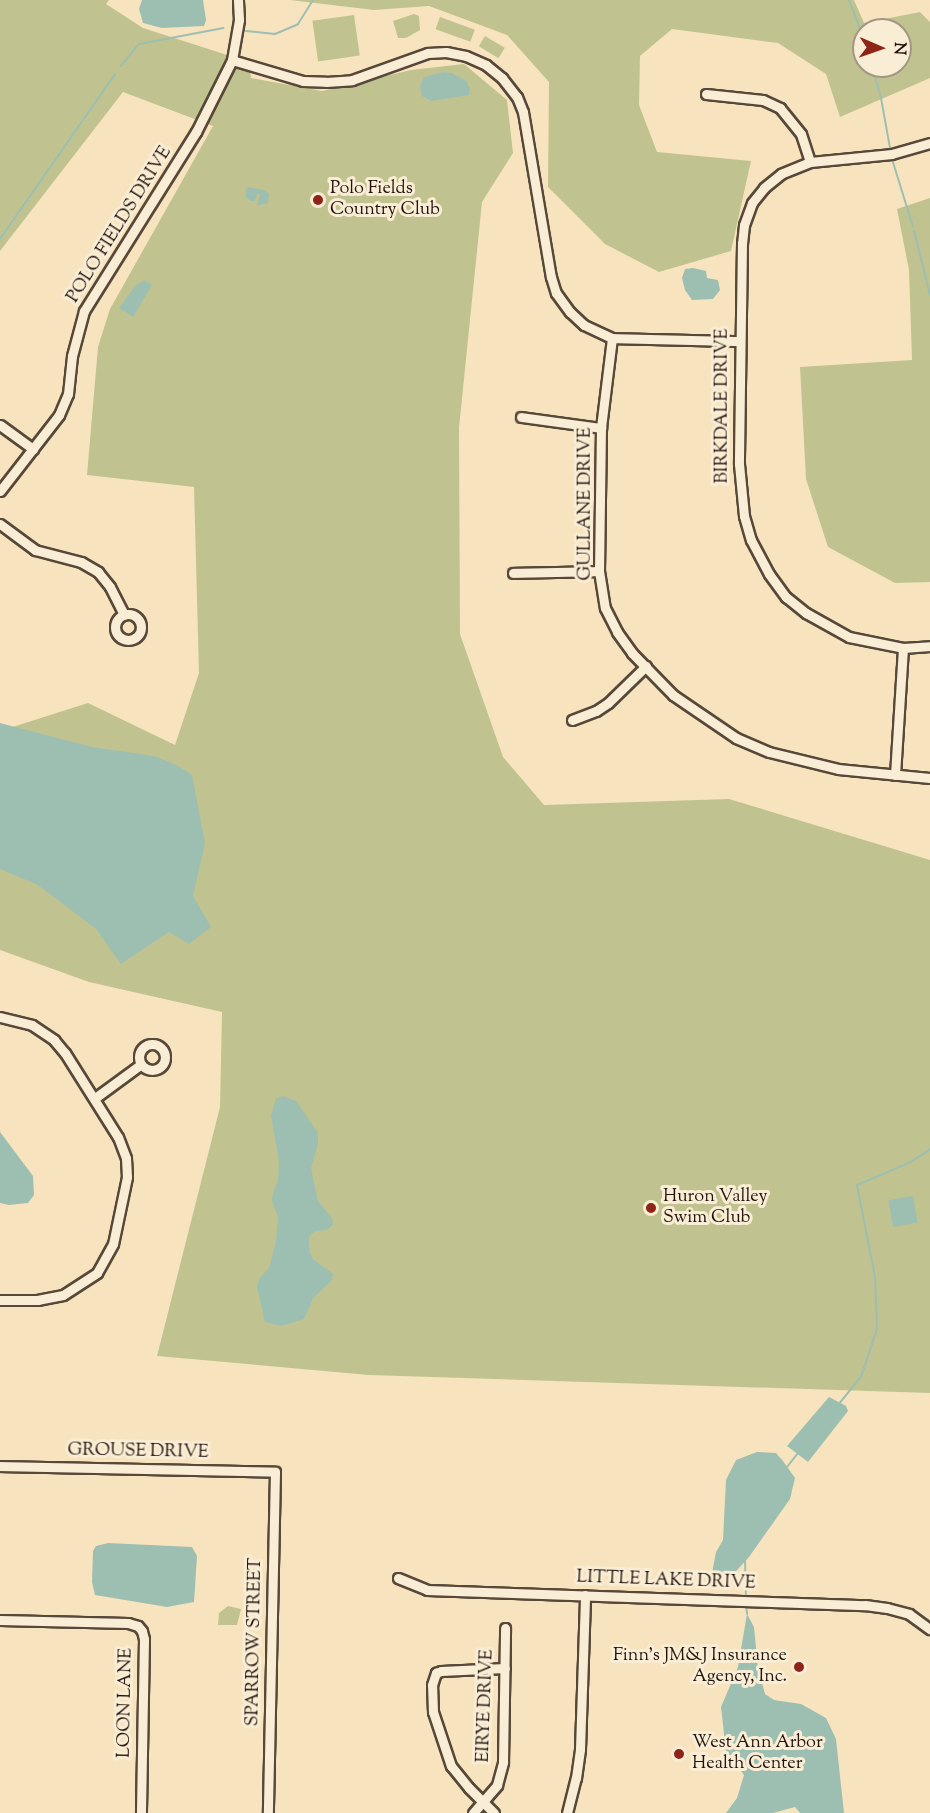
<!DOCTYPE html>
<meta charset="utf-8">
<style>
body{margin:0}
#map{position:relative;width:930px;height:1813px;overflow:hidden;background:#f7e4be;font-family:"Sorts Mill Goudy",serif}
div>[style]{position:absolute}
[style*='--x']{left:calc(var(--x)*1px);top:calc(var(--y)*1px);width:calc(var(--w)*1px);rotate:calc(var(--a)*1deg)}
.green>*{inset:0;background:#c0c38f;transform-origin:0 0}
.water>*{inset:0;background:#9dbfb1;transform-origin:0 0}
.stream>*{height:2px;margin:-1px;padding:0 1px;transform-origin:1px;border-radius:1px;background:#9dbfb1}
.roads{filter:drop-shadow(2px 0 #574839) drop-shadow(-2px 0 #574839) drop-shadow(0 2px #574839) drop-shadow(0 -2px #574839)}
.street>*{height:9px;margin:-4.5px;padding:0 4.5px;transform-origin:4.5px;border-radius:4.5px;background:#faedd5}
.street>.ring{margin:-4.5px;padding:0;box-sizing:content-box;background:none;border:9px solid #faedd5;border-radius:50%}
.dots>*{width:16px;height:16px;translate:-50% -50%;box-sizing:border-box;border:3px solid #faedd5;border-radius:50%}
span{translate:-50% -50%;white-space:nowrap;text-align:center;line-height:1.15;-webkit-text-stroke:6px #faedd5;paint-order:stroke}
.poi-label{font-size:18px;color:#22140d}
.left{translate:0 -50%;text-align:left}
.right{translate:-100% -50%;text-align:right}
.street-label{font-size:18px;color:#22140d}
.north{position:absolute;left:852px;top:18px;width:60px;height:60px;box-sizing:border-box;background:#faedd5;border:2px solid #a49685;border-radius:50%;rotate:92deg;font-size:16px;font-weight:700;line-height:24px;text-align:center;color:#22140d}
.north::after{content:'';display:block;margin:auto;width:21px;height:27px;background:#8f2418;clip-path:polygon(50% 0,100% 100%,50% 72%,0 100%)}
</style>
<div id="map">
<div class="green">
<i style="clip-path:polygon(0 0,109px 0,106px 4px,143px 28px,249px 62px,251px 78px,322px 91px,411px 70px,464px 64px,507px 100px,513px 153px,482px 202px,459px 428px,460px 634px,503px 757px,544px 805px,729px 799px,930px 860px,930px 1393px,369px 1375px,157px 1356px,220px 1107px,222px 1012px,89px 982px,0 950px,0 731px,88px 703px,175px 745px,199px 673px,194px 487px,87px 475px,98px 347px,110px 309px,213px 126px,123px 92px,0 251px)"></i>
<i style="clip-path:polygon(evenodd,290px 0,854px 0,864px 23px,920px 12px,930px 22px,930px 78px,840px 117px,826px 74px,778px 43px,672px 29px,640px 56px,639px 105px,657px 152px,751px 161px,731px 251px,659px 272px,605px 244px,548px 187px,549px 82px,507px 35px,429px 6px,374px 10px,290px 0,864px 30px,900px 30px,900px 66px,864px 66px,864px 30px)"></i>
<i style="clip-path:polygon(414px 14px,419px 16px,420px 30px,406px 38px,398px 38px,393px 21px)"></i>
<i style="left:354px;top:15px;width:41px;height:42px;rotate:82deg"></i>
<i style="left:440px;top:17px;width:37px;height:13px;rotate:20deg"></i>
<i style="left:485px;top:36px;width:23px;height:12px;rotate:31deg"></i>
<i style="clip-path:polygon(930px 198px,930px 582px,895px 583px,828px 547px,806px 479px,800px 367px,912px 360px,909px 270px,897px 209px)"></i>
<i style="clip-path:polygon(228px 1606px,241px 1609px,237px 1625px,218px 1625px,219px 1613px)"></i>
</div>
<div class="water">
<i style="clip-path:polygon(142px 0,203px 0,206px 20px,204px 26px,162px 28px,143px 23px,139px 9px)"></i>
<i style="clip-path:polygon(443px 72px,452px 73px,466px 81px,470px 88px,469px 95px,431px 101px,422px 96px,420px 86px,424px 77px)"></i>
<i style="clip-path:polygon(247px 187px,265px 190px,269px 194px,268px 203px,257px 206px,260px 194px,257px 194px,255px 201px,251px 201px,245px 196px)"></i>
<i style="clip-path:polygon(693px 268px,706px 271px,707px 278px,718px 280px,720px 290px,713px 299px,692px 300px,685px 290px,682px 278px,685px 269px)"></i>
<i style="clip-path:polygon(144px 280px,152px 285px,133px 317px,119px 308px,136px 285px)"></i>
<i style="clip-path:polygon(0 723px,92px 747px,154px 756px,177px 765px,192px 775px,205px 843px,193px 896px,211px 927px,189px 944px,169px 932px,121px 964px,96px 929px,38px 885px,0 869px)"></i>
<i style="clip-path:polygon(283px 1096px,296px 1101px,318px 1133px,318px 1144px,311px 1168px,318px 1201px,332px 1218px,333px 1225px,327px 1230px,315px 1231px,309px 1237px,309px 1251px,313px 1259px,333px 1274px,332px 1280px,314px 1297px,304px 1319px,281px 1326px,265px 1322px,257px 1287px,259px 1279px,269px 1268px,276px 1242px,278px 1217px,272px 1201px,273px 1192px,278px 1181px,279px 1161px,271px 1116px,276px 1099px)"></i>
<i style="clip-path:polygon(0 1132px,33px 1176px,34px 1195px,28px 1203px,9px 1205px,0 1203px)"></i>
<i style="left:913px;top:1196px;width:27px;height:25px;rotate:80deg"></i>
<i style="clip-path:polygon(829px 1397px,846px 1406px,848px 1411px,808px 1462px,787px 1446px)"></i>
<i style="clip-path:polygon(757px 1452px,776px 1453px,783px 1461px,795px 1478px,790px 1499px,749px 1557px,729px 1579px,717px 1578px,712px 1573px,716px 1552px,723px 1540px,726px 1480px,736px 1460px)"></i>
<i style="clip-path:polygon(108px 1543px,192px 1547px,197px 1556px,194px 1602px,167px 1607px,95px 1595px,92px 1582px,93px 1551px,96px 1546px)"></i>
<i style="clip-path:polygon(747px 1614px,754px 1627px,758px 1668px,765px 1694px,774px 1700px,801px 1704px,826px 1718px,836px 1739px,844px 1813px,800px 1813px,795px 1807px,773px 1813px,726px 1813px,737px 1798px,744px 1775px,726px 1751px,721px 1707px,738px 1667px)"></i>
</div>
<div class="stream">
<i style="--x:849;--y:0;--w:43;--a:69.4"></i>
<i style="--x:246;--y:31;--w:29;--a:6"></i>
<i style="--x:275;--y:34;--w:25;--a:-23"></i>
<i style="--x:298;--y:24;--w:28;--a:-58"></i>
<i style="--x:121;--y:66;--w:28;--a:-51"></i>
<i style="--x:139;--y:44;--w:86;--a:-10.7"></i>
<i style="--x:872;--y:66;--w:33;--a:74"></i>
<i style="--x:881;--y:98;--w:51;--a:79.8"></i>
<i style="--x:892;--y:159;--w:71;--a:72.8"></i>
<i style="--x:914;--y:231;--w:66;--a:76"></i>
<i style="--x:0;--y:239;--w:201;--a:-55.1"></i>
<i style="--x:838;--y:1405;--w:36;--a:-51"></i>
<i style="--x:861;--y:1377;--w:51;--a:-71.6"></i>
<i style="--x:877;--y:1329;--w:52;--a:-92.2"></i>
<i style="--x:875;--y:1277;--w:94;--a:-101.1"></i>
<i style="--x:857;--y:1185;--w:59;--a:-23.1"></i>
<i style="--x:911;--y:1162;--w:23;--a:-34"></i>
<i style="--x:787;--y:1467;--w:18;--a:-52"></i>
<i style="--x:745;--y:1559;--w:40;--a:88.6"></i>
<i style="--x:746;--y:1604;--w:10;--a:84"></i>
</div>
<div class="roads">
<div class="street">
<i style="--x:232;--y:60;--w:74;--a:16.5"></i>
<i style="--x:303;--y:81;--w:23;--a:2"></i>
<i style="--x:326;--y:82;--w:26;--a:-4"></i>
<i style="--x:352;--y:80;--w:81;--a:-19.6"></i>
<i style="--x:428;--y:53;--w:18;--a:-3"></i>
<i style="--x:446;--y:52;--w:20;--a:11"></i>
<i style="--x:466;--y:56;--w:22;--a:24"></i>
<i style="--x:486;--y:65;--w:21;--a:39"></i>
<i style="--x:502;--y:78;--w:24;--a:52"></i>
<i style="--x:517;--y:97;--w:16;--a:68"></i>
<i style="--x:523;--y:112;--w:167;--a:80.4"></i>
<i style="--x:551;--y:277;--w:17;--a:73"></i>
<i style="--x:556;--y:293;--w:24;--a:54"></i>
<i style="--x:570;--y:312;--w:19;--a:43"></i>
<i style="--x:584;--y:325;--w:31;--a:25"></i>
<i style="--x:612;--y:338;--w:127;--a:1.4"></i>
<i style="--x:706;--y:94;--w:57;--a:6"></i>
<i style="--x:763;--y:100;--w:19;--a:25"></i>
<i style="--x:780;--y:108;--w:33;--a:51"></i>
<i style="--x:801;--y:134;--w:29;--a:72"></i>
<i style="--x:930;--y:143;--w:40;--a:164"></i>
<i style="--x:892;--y:154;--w:82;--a:174.4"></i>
<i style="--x:810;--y:162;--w:31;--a:158"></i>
<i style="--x:781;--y:174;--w:22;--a:141"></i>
<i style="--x:764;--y:188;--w:19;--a:129"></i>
<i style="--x:752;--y:203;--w:23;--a:110"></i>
<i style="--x:744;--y:225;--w:18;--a:96"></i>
<i style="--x:742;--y:243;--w:221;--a:90.8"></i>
<i style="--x:739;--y:464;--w:52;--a:84.5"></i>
<i style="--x:744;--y:516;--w:25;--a:74"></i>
<i style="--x:751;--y:540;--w:38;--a:62"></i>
<i style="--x:769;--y:574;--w:29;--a:54"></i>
<i style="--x:786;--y:597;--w:26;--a:39"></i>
<i style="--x:806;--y:613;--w:49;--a:29.2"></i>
<i style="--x:849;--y:637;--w:55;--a:11.5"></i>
<i style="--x:903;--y:648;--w:27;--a:-4"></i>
<i style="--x:612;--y:338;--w:91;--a:97"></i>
<i style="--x:601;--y:428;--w:143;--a:90.8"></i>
<i style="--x:599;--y:571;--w:37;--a:81"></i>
<i style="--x:605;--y:608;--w:27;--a:63"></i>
<i style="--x:617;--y:632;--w:26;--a:54"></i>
<i style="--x:632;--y:653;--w:59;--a:45.7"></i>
<i style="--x:673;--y:695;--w:76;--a:34.3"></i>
<i style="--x:736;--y:738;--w:36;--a:23"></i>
<i style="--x:769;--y:752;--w:71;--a:13.8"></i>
<i style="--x:838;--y:769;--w:92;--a:5.6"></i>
<i style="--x:521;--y:417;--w:81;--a:7.8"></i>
<i style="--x:0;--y:425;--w:41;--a:36"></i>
<i style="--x:0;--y:491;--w:96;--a:-52.2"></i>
<i style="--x:59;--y:415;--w:23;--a:-67"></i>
<i style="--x:68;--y:394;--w:38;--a:-84"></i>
<i style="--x:72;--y:356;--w:47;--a:-75.1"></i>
<i style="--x:84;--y:311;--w:211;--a:-58"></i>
<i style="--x:196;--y:132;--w:80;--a:-63.4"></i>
<i style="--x:232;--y:60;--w:41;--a:-80.1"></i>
<i style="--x:239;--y:20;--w:20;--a:-93"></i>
<i style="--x:0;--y:524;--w:44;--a:36.6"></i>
<i style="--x:35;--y:550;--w:48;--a:14.6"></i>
<i style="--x:81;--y:562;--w:20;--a:30"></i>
<i style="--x:98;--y:572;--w:19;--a:51"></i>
<i style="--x:110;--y:587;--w:31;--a:63"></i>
<i style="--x:513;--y:573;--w:86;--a:-1.3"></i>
<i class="ring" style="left:115px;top:614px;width:17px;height:17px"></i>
<i style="--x:572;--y:720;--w:26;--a:-21"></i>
<i style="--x:596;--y:711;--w:14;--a:-34"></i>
<i style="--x:608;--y:703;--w:53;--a:-44.2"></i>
<i style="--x:895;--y:775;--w:127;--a:-86.4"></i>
<i style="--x:0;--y:1017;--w:33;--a:14"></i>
<i style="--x:32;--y:1025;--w:27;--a:34"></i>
<i style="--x:54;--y:1040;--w:17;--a:50"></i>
<i style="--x:65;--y:1053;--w:99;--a:57.8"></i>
<i style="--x:118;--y:1137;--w:22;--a:69"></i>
<i style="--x:126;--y:1158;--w:19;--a:87"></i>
<i style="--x:127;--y:1177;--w:68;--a:101.8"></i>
<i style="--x:113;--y:1244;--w:33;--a:119"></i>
<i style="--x:97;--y:1273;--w:40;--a:147.1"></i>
<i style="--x:63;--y:1295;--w:25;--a:169"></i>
<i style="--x:38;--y:1300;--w:38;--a:180"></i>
<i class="ring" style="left:139px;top:1044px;width:17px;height:17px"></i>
<i style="--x:95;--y:1098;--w:56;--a:-36.3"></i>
<i style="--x:0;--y:1466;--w:275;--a:1.2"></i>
<i style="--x:275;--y:1472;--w:341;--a:91.2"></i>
<i style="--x:398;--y:1578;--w:31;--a:22"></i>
<i style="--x:427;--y:1590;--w:438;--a:2"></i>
<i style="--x:865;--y:1605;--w:22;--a:8"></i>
<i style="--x:887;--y:1608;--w:23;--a:15"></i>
<i style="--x:909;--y:1614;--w:26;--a:36"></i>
<i style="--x:0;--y:1620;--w:128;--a:1.3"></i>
<i style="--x:128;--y:1623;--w:10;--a:17"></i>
<i style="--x:138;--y:1626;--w:6;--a:51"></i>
<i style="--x:142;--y:1631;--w:8;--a:76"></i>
<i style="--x:144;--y:1639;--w:174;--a:91"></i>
<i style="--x:473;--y:1813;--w:37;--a:-49"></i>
<i style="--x:497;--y:1785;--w:24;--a:-75"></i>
<i style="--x:503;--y:1762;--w:134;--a:-89.1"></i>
<i style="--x:494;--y:1813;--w:35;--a:-135"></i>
<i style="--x:469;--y:1788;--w:28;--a:-129"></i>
<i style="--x:451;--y:1766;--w:57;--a:-108.4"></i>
<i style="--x:433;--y:1712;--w:27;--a:-92"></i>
<i style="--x:432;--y:1685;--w:13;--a:-72"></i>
<i style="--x:436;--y:1673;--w:5;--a:-22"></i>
<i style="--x:441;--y:1671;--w:64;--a:-2.7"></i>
<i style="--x:567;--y:1813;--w:36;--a:-76"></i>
<i style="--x:576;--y:1778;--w:29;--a:-82"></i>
<i style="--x:580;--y:1749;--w:154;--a:-88.1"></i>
</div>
</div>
<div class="dots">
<i style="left:318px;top:200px;background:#8f2418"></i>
<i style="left:651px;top:1208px;background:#8f2418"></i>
<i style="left:799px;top:1667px;background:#8f2418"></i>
<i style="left:679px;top:1754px;background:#8f2418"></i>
</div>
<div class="poi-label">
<span class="left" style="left:330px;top:200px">Polo Fields<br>Country Club</span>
<span class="left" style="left:663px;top:1208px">Huron Valley<br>Swim Club</span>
<span class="right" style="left:787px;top:1667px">Finn’s JM&amp;J Insurance<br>Agency, Inc.</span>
<span class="left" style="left:692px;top:1754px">West Ann Arbor<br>Health Center</span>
</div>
<div class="street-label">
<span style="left:120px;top:225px;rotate:-58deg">POLO FIELDS DRIVE</span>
<span style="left:723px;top:406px;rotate:-90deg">BIRKDALE DRIVE</span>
<span style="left:586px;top:504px;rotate:-90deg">GULLANE DRIVE</span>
<span style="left:138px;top:1452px;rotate:1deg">GROUSE DRIVE</span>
<span style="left:666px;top:1581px;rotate:2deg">LITTLE LAKE DRIVE</span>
<span style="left:255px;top:1642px;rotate:-89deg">SPARROW STREET</span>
<span style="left:126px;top:1703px;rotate:-89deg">LOON LANE</span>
<span style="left:486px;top:1706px;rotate:-88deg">EIRYE DRIVE</span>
</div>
<div class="north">N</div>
</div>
